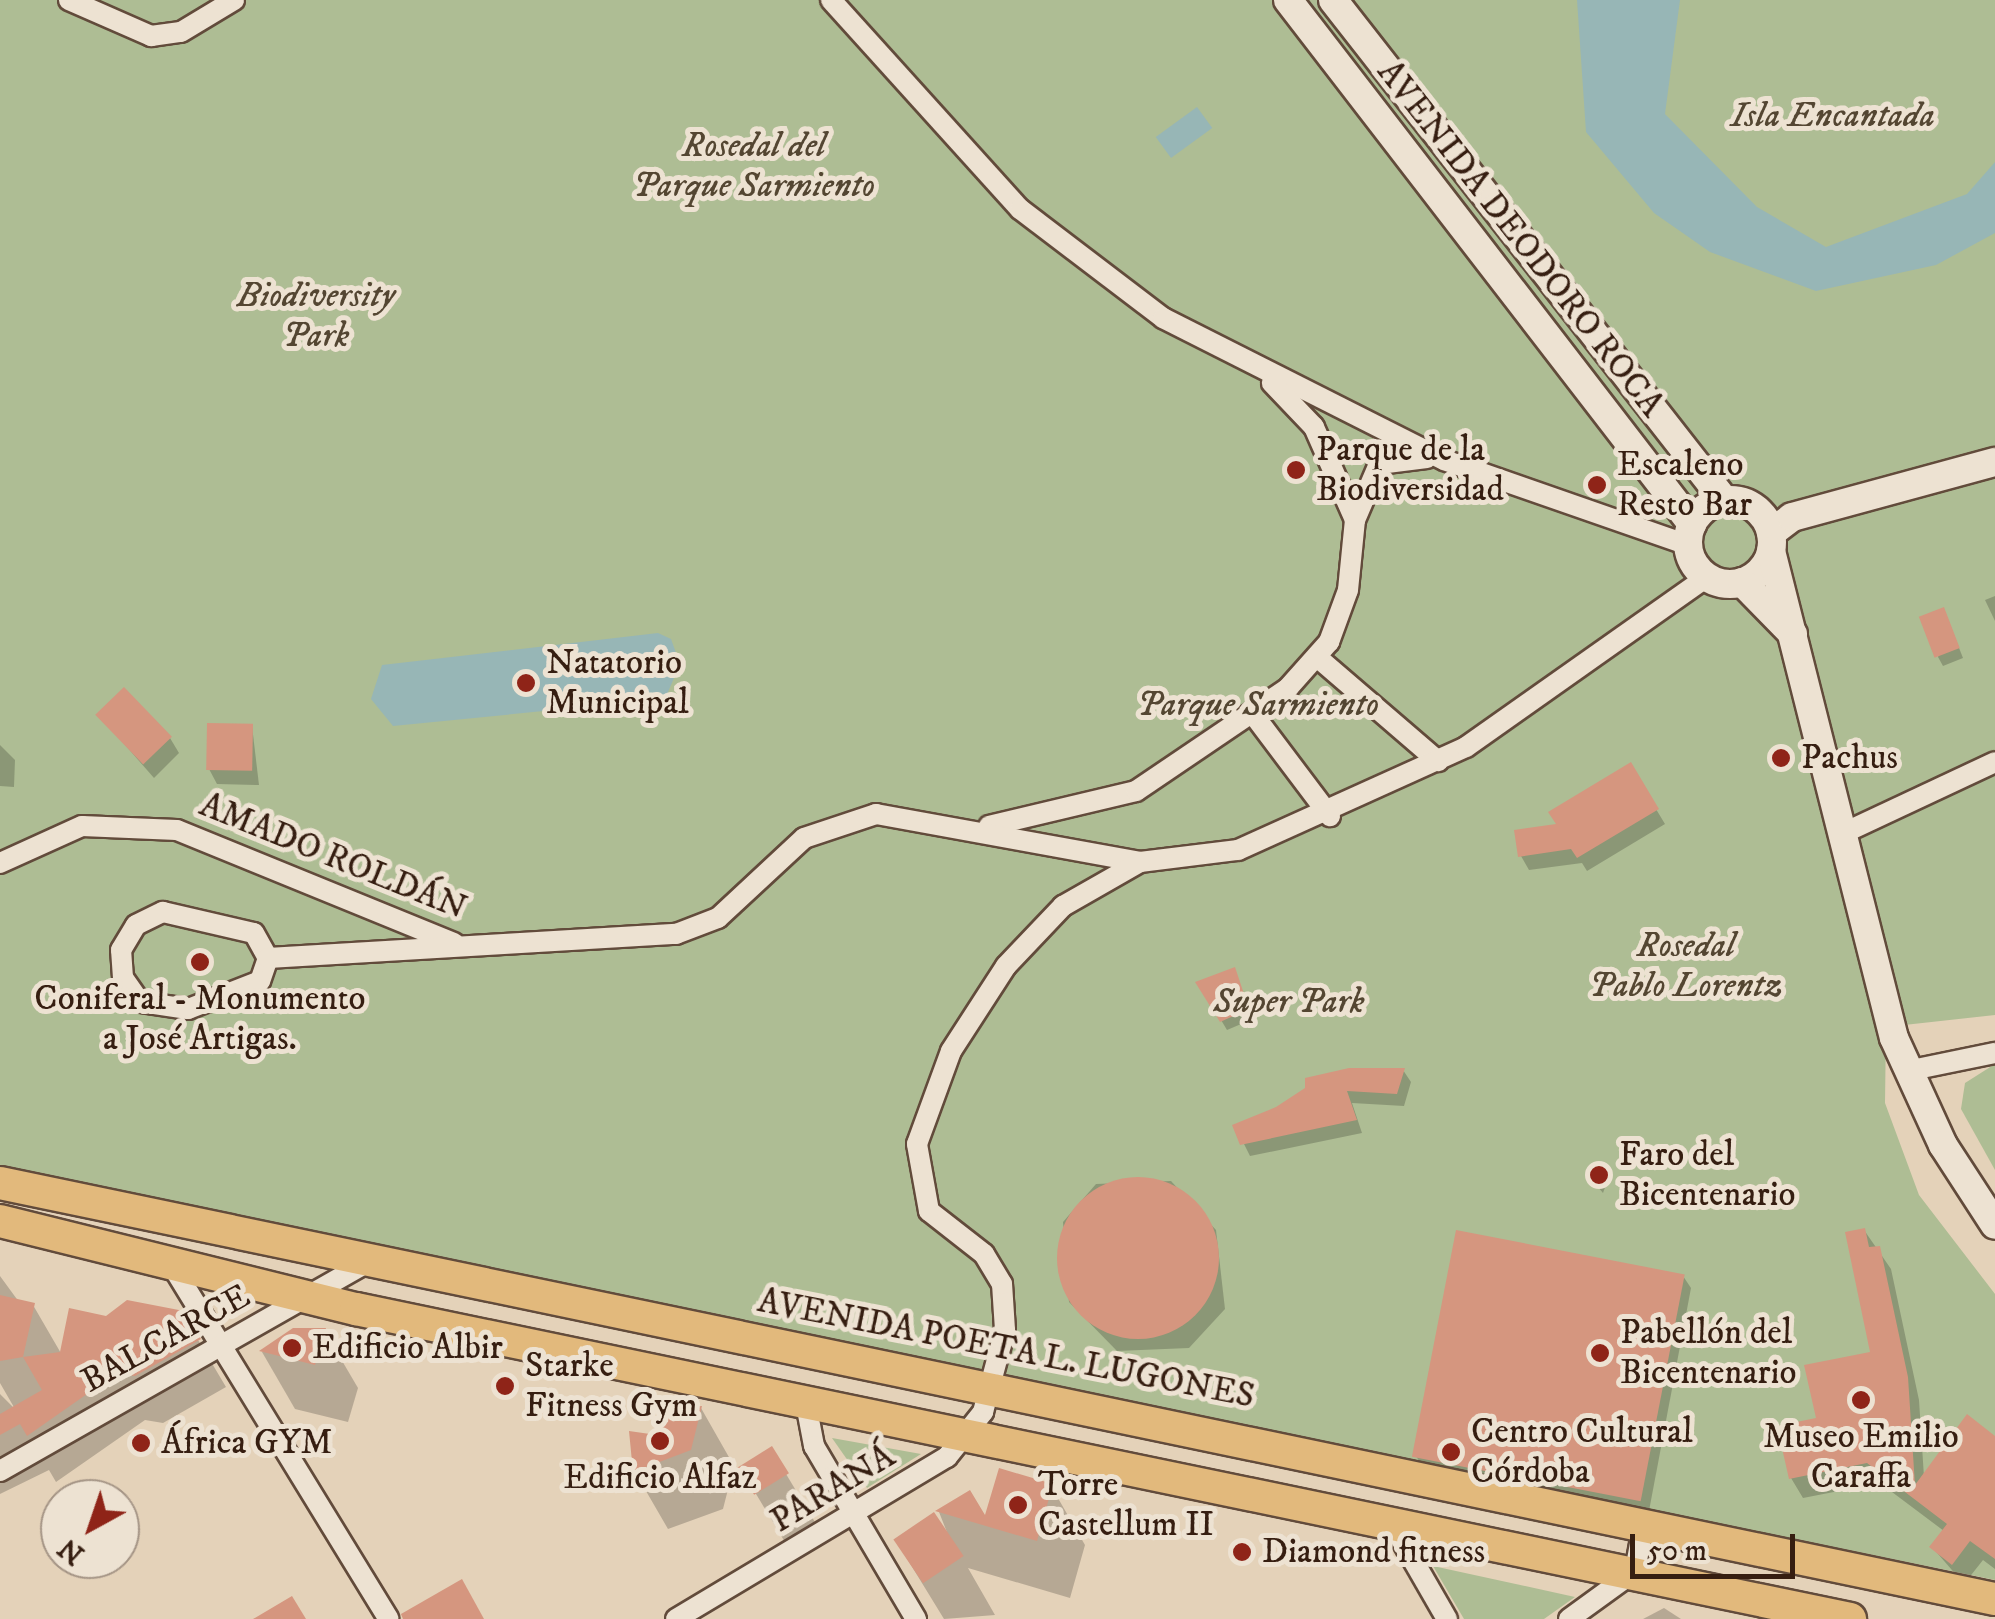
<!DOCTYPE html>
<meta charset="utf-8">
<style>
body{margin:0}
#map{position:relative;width:1995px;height:1619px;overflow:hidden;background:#e4d2b9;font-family:"IM FELL DW Pica",serif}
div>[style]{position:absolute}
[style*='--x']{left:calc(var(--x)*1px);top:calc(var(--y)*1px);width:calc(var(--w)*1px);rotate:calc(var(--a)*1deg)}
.green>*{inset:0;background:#aebd94}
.water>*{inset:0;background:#97b6b6;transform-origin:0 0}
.shadow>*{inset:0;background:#0003;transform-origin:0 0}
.building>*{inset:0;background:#d5967f;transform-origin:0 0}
.round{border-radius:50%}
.roads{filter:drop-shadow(2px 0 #624b3b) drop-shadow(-2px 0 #624b3b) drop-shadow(0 2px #624b3b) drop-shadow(0 -2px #624b3b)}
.street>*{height:20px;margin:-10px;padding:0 10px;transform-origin:10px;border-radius:10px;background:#ede2d2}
.secondary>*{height:28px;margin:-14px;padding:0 14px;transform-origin:14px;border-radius:14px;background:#ede2d2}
.secondary>.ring{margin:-14px;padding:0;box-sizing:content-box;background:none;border:28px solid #ede2d2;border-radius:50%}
.primary>*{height:32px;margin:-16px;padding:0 16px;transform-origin:16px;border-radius:16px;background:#e2b97c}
.dots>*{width:28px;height:28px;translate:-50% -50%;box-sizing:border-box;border:5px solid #ede2d2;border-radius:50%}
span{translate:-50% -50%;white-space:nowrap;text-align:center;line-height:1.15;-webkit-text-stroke:10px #ede2d2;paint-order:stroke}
.park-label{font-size:35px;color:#544632;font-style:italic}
.street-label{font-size:35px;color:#361e11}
.poi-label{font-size:35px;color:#361e11}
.left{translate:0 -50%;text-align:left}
.north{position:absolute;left:40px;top:1479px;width:100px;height:100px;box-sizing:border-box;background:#ede2d2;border:2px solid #a49485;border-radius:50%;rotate:220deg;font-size:28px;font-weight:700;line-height:40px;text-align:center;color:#361e11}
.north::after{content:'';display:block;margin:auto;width:35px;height:45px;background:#8f2418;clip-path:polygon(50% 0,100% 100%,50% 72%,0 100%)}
.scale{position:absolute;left:1630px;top:1534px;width:165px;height:45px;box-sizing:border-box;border:5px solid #361e11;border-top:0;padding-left:12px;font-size:30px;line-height:35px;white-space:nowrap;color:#361e11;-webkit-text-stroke:8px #ede2d2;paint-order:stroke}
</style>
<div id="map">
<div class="green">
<i style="clip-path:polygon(0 0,1995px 0,1995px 1015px,1886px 1027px,1885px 1103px,1919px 1195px,1995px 1294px,1995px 1580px,0 1173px)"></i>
<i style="clip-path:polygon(1995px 1064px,1995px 1170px,1961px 1109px,1965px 1083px)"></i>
<i style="clip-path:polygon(832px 1438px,921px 1454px,867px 1488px)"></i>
<i style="clip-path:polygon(1433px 1566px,1575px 1597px,1544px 1619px,1464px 1619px)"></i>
</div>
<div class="water">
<i style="clip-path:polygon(1577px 0,1680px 0,1665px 114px,1757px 207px,1826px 247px,1967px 194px,1995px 162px,1995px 233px,1936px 265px,1816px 291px,1710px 252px,1654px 213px,1586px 132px)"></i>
<i style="left:1197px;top:107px;width:26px;height:51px;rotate:54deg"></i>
<i style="clip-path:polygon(658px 633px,671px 639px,680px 664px,665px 699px,393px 726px,371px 699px,382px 665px)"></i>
</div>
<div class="shadow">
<i style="clip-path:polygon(1995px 596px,1995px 621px,1985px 600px)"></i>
<i style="clip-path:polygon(1948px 620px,1963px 658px,1943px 666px,1938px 657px)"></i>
<i style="clip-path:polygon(99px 715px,170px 738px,179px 753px,154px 778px)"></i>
<i style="clip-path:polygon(252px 726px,259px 785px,217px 784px,209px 769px)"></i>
<i style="clip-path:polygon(0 745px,15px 760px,14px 787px,0 786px)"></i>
<i style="clip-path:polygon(1630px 766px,1665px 824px,1587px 871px,1582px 863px,1529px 870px,1521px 856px)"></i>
<i style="clip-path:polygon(1234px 970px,1253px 1019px,1227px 1030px,1199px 983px)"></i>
<i style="clip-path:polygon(1403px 1070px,1411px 1082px,1404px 1106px,1352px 1103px,1362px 1133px,1250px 1156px,1235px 1126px)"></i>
<i style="clip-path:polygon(1594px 1167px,1608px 1179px,1603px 1193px,1592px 1180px)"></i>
<i style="clip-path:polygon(1171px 1181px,1216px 1230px,1225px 1309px,1189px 1348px,1117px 1351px,1069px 1302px,1063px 1222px,1096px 1184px)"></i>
<i style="clip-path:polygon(1864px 1230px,1891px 1269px,1919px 1400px,1924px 1477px,1995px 1439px,1995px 1569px,1983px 1560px,1964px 1584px,1932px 1547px,1944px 1531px,1880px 1483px,1803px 1498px,1791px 1478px,1819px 1420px,1873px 1354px)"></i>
<i style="clip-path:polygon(0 1276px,19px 1302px,33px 1305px,62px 1355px,106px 1319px,182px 1313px,226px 1387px,163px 1423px,145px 1420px,56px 1482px,49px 1470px,0 1494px,0 1394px,15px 1409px,0 1383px)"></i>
<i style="clip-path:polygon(1683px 1276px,1691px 1288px,1649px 1511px,1424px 1469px,1416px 1456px)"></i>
<i style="clip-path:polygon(324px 1330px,358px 1388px,348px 1422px,295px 1409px,262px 1352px,287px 1333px)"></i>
<i style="clip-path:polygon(680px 1408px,701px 1408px,734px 1466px,723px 1509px,668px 1529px,635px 1472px,632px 1434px,651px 1437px)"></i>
<i style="left:771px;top:1449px;width:96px;height:36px;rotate:59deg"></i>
<i style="clip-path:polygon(1051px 1486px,1085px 1545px,1070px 1598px,968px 1568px,995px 1615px,944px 1619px,895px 1539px,950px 1540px,939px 1512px,969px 1494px,986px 1521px)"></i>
<i style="clip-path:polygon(1664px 1608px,1681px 1619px,1643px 1619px)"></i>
</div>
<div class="building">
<i style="left:1944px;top:607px;width:44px;height:27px;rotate:69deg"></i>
<i style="left:124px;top:687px;width:69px;height:40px;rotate:46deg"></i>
<i style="left:207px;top:723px;width:46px;height:47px;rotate:1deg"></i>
<i style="clip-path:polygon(1631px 762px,1659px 809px,1577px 858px,1571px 849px,1518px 857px,1514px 830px,1556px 824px,1548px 812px)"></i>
<i style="clip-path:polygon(1235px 967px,1249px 1009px,1220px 1022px,1195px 982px)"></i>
<i style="clip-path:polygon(1349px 1068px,1405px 1068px,1397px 1094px,1347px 1091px,1357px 1120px,1240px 1145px,1232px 1125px,1276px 1107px,1305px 1088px,1305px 1078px)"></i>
<i class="round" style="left:1057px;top:1177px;width:162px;height:162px"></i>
<i style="clip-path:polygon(1865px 1228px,1869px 1247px,1880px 1246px,1908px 1377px,1915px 1485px,1967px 1414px,1995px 1436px,1995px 1559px,1970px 1541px,1952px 1565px,1929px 1547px,1947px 1524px,1867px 1463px,1789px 1479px,1777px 1426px,1816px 1418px,1804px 1365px,1870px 1352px,1845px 1232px)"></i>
<i style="left:1456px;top:1230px;width:233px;height:231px;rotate:11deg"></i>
<i style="clip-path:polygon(0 1295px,35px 1303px,23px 1357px,0 1361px)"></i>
<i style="clip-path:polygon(127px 1300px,184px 1311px,201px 1339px,135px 1376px,117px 1373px,27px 1436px,20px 1424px,0 1435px,0 1414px,42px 1390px,23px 1357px,60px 1352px,69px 1308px,106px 1316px)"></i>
<i style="clip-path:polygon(293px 1328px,326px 1328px,315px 1365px,259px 1351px)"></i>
<i style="clip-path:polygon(702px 1406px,691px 1450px,633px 1472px,629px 1431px,650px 1434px,670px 1409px)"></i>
<i style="left:772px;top:1446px;width:32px;height:41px;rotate:58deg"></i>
<i style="clip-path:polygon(999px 1468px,1053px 1484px,1037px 1541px,935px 1511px,970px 1490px,985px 1515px)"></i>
<i style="left:934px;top:1512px;width:53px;height:49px;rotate:56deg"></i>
<i style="clip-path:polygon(462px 1579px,484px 1619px,403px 1619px,401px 1614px)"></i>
<i style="clip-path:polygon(292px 1596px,306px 1619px,253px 1619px)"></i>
</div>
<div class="roads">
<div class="street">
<i style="--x:69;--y:0;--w:90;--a:23.7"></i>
<i style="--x:151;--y:36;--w:30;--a:-8"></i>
<i style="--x:181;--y:32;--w:62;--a:-31.1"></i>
<i style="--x:831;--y:0;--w:282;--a:47.9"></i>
<i style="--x:1020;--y:209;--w:180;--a:37.3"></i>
<i style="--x:1163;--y:318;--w:315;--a:26.8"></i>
<i style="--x:1444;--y:460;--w:258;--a:19.2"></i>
<i style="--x:1355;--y:520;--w:61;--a:-66.8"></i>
<i style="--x:1379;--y:464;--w:48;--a:-7.1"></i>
<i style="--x:1317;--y:657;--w:160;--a:40.7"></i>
<i style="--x:1253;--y:714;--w:128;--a:53"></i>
<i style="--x:989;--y:826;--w:151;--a:-13.4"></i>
<i style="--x:1136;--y:791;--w:184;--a:-34.1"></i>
<i style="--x:1288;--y:688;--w:62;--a:-48.3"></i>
<i style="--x:1329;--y:642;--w:55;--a:-69.9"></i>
<i style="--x:1348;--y:590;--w:70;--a:-84.3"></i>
<i style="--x:1355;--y:520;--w:102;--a:-113.8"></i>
<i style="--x:1314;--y:427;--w:61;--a:-133.7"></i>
<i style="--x:1848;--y:831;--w:162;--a:-25.1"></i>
<i style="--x:0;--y:863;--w:90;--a:-24.3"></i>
<i style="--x:82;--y:826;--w:95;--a:2.4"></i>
<i style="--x:177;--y:830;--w:299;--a:22.2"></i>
<i style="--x:163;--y:912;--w:93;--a:13"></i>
<i style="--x:254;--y:933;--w:29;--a:61"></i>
<i style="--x:268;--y:958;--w:24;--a:109"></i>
<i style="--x:260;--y:981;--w:77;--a:158.7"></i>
<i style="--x:188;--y:1009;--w:49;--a:-171.7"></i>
<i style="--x:140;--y:1002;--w:29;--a:-125"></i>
<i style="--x:123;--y:978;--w:28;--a:-94"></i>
<i style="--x:121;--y:950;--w:29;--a:-59"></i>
<i style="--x:136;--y:925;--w:30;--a:-26"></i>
<i style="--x:268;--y:958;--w:409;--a:-3.4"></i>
<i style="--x:676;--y:934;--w:45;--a:-20.9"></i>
<i style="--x:718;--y:918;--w:117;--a:-42.9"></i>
<i style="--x:804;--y:838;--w:76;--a:-18.4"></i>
<i style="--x:876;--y:814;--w:268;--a:10.3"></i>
<i style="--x:1140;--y:862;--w:99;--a:-7"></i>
<i style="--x:1238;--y:850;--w:250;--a:-24.3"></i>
<i style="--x:1466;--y:747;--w:295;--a:-35.2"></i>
<i style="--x:1907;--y:1071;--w:90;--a:-11.6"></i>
<i style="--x:168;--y:1259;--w:422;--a:58.5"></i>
<i style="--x:806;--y:1404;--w:43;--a:79.2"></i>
<i style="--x:814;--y:1446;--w:201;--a:59.5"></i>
<i style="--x:0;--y:1471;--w:419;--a:-29.6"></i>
<i style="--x:1391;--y:1522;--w:112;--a:60"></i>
<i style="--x:676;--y:1619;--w:316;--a:-30.9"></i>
<i style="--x:947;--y:1457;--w:58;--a:-51.3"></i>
<i style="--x:983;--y:1412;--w:85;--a:-75"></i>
<i style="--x:1005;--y:1330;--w:46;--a:-93.7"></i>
<i style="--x:1002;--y:1284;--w:35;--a:-121"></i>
<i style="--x:984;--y:1254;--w:70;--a:-142"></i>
<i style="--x:929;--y:1211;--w:68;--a:-100.2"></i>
<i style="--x:917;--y:1144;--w:99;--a:-69.9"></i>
<i style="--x:951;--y:1051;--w:101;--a:-57.1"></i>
<i style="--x:1006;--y:966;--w:83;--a:-46.5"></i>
<i style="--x:1063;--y:906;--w:89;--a:-29.7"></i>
<i style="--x:1569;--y:1619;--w:82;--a:-36"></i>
<i style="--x:1635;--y:1571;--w:50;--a:-79.6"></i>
</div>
<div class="secondary">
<i style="--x:1288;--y:0;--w:662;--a:52.37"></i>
<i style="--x:1333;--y:0;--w:635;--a:51.97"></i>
<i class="ring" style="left:1688px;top:500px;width:56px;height:56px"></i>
<i style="--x:1771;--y:533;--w:26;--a:-37"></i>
<i style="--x:1792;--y:517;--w:210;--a:-15.2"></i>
<i style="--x:1771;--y:551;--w:502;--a:75.83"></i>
<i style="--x:1894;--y:1038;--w:118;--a:65.4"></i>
<i style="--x:1943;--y:1145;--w:95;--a:57"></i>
<i style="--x:1742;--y:582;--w:73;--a:45.6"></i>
</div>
<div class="primary">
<i style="--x:0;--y:1183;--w:2038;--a:11.78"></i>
<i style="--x:0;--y:1221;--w:367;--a:13.9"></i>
<i style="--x:356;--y:1309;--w:1526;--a:11.72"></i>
</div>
</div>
<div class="dots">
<i style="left:1296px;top:470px;background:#8f2418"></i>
<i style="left:1597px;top:485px;background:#8f2418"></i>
<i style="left:526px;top:683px;background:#8f2418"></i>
<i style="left:1781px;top:758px;background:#8f2418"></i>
<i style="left:200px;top:962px;background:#8f2418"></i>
<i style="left:1599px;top:1175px;background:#8f2418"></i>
<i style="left:292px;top:1348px;background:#8f2418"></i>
<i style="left:1600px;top:1353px;background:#8f2418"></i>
<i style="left:505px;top:1386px;background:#8f2418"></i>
<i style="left:1861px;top:1400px;background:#8f2418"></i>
<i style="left:660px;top:1441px;background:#8f2418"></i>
<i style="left:141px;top:1443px;background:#8f2418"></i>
<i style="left:1451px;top:1452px;background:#8f2418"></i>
<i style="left:1018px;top:1505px;background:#8f2418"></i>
<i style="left:1242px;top:1552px;background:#8f2418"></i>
</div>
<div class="park-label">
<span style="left:1833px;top:116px">Isla Encantada</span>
<span style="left:754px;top:166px">Rosedal del<br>Parque Sarmiento</span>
<span style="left:316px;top:316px">Biodiversity<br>Park</span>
<span style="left:1258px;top:705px">Parque Sarmiento</span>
<span style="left:1686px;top:966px">Rosedal<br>Pablo Lorentz</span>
<span style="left:1289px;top:1002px">Super Park</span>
</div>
<div class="street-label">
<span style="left:1520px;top:239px;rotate:52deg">AVENIDA DEODORO ROCA</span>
<span style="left:333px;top:857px;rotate:22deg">AMADO ROLDÁN</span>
<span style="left:166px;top:1339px;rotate:-29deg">BALCARCE</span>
<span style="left:1006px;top:1349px;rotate:11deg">AVENIDA POETA L. LUGONES</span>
<span style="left:833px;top:1489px;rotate:-31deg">PARANÁ</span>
</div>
<div class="poi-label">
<span class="left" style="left:1316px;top:470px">Parque de la<br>Biodiversidad</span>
<span class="left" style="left:1617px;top:485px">Escaleno<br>Resto Bar</span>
<span class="left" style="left:546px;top:683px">Natatorio<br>Municipal</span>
<span class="left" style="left:1801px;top:758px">Pachus</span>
<span style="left:200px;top:1019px">Coniferal - Monumento<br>a José Artigas.</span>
<span class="left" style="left:1619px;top:1175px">Faro del<br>Bicentenario</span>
<span class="left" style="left:1620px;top:1353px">Pabellón del<br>Bicentenario</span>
<span class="left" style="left:312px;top:1348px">Edificio Albir</span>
<span class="left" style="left:525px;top:1386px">Starke<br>Fitness Gym</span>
<span class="left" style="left:1471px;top:1452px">Centro Cultural<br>Córdoba</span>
<span style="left:1861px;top:1457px">Museo Emilio<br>Caraffa</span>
<span class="left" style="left:161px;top:1443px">África GYM</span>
<span style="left:660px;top:1478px">Edificio Alfaz</span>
<span class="left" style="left:1038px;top:1505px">Torre<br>Castellum II</span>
<span class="left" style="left:1262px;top:1552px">Diamond fitness</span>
</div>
<div class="north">N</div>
<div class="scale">50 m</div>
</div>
